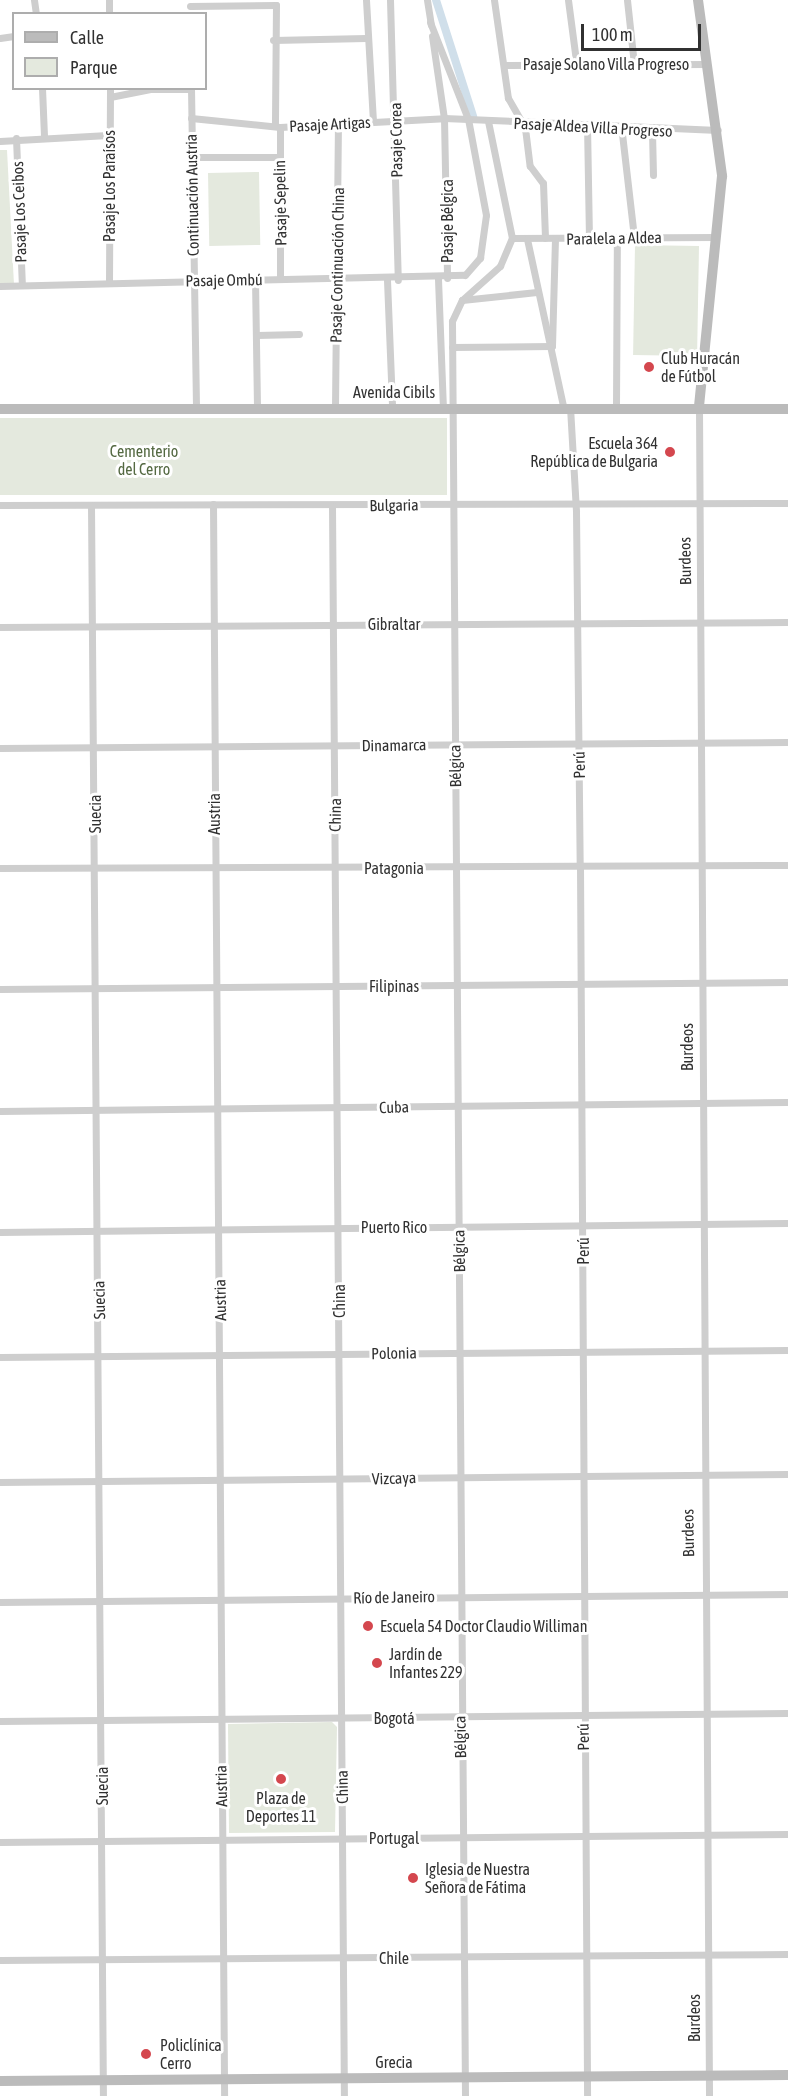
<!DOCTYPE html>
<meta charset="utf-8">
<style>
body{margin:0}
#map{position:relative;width:788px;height:2096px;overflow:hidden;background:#fff;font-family:"Asap Condensed",sans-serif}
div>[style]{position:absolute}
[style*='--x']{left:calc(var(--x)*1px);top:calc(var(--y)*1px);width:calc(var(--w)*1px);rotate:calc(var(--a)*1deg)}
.green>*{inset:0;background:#e4e9de;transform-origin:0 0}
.canal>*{height:8px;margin:-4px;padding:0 4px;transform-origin:4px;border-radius:4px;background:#d0dfea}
.street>*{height:7px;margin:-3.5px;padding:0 3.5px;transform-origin:3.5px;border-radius:3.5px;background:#cecece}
.secondary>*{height:10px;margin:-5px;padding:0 5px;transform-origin:5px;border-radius:5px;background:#bbb}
.dots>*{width:16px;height:16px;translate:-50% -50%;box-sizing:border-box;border:3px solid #fff;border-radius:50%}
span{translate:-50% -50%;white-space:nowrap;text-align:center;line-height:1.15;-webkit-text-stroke:6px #fff;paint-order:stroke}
.street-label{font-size:16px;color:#313131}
.poi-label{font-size:16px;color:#313131}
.left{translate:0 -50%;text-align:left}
.right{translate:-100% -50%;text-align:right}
.park-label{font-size:16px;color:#546942}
.legend{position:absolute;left:12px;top:12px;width:195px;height:78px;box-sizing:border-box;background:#fff;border:2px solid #adadad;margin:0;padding:8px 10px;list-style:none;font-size:18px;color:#313131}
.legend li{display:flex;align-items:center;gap:12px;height:30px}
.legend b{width:30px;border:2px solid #adadad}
.scale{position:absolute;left:581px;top:24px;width:120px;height:27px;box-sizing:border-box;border:3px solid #313131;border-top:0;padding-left:8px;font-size:18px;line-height:21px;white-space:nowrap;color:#313131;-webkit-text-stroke:4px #fff;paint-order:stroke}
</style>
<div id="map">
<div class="green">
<i style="clip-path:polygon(0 150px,7px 150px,14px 285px,0 286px)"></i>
<i style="left:259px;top:172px;width:73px;height:51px;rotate:89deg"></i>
<i style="left:635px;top:245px;width:64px;height:110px;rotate:1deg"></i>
<i style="left:447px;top:418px;width:77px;height:447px;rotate:90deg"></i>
<i style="clip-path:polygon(332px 1722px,337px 1727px,335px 1832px,229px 1833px,228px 1724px)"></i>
</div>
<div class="canal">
<i style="--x:436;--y:0;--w:122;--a:72.3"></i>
</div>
<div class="street">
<i style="--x:34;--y:0;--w:14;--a:82"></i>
<i style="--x:109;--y:0;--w:14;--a:90"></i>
<i style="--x:366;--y:0;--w:121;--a:86.7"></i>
<i style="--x:390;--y:0;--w:280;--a:88.4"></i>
<i style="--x:427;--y:0;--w:25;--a:81"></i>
<i style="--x:494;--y:0;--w:99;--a:81.9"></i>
<i style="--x:508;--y:98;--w:34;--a:60"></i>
<i style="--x:525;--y:128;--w:38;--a:83"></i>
<i style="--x:530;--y:166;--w:21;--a:53"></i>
<i style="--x:543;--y:183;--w:55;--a:87.9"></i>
<i style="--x:568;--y:0;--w:62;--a:82.5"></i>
<i style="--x:627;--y:0;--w:64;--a:83.8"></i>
<i style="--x:190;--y:6;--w:86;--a:-0.7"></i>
<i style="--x:276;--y:5;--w:121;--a:90.5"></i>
<i style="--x:432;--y:36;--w:83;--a:81.7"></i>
<i style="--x:444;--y:118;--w:160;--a:88.9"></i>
<i style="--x:0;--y:38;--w:14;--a:-8"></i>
<i style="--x:273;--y:40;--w:93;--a:-1.2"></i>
<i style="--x:504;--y:65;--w:203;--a:-0.3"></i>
<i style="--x:42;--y:88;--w:48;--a:87.6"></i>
<i style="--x:191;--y:88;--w:321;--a:89.1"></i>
<i style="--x:110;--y:97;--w:41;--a:-11.3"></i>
<i style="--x:150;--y:89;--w:41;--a:0"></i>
<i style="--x:191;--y:118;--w:89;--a:5.8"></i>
<i style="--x:280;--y:127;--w:164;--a:-3.1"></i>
<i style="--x:444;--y:118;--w:274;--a:2.5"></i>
<i style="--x:587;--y:124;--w:115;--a:89"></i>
<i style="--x:621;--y:125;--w:114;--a:83.4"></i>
<i style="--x:652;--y:131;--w:44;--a:88.7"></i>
<i style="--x:16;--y:138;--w:147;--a:87.7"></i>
<i style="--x:0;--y:141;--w:108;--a:-3.2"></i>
<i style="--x:192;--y:157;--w:87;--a:0"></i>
<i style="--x:512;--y:238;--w:204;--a:-0.3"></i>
<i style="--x:527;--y:239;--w:171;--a:77.8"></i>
<i style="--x:255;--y:279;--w:131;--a:89.1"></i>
<i style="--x:280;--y:279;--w:152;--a:-90"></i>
<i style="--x:438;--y:279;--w:128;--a:87.8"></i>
<i style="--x:387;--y:280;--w:127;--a:87.7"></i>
<i style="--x:109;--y:283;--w:195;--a:-89.7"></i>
<i style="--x:0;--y:286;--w:465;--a:-1.4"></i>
<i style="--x:465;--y:275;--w:23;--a:-49"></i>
<i style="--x:480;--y:258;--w:43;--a:-82.1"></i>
<i style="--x:486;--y:215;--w:98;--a:-100.6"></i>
<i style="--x:468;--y:119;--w:104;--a:-111.4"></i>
<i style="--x:462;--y:300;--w:75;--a:-6.1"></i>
<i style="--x:257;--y:335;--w:42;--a:-1.4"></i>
<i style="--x:452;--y:347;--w:100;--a:-0.6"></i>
<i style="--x:552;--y:346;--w:107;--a:-88.4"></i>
<i style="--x:335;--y:407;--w:285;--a:-89.4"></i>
<i style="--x:570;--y:407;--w:105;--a:86.7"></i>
<i style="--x:576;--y:512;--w:354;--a:89.4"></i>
<i style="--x:580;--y:866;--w:1230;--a:89.67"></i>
<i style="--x:616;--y:407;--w:169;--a:-89.7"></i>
<i style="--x:699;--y:408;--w:1688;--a:89.66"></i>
<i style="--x:213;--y:504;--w:1592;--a:89.6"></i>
<i style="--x:0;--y:505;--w:788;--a:-0.15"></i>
<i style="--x:91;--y:505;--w:1591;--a:89.57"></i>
<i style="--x:332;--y:506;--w:1590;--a:89.57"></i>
<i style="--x:0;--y:627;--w:788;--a:-0.36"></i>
<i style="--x:0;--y:748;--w:788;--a:-0.44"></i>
<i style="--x:0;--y:868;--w:788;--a:-0.22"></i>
<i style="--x:0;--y:989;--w:788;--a:-0.51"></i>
<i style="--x:0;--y:1111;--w:788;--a:-0.65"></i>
<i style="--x:0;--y:1232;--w:788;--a:-0.65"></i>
<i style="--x:0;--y:1357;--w:788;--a:-0.51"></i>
<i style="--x:0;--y:1482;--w:788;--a:-0.58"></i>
<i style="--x:0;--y:1602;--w:788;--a:-0.58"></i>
<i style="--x:0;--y:1721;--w:788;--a:-0.58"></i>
<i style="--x:0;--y:1842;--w:788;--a:-0.58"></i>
<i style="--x:0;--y:1960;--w:788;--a:-0.44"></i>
<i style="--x:465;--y:2096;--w:1775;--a:-90.42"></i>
<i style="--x:452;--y:321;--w:23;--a:-65"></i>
<i style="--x:462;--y:300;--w:51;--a:-41.8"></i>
<i style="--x:500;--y:266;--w:30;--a:-67"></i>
<i style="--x:512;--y:238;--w:119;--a:-101.6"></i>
</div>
<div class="secondary">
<i style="--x:698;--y:0;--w:178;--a:82.2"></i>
<i style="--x:722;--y:176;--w:233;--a:95.7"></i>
<i style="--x:0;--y:409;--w:788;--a:0"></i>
<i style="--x:0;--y:2081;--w:788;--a:-0.44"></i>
</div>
<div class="dots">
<i style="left:649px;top:367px;background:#d4474e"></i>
<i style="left:670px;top:452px;background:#d4474e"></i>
<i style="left:368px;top:1626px;background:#d4474e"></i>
<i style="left:377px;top:1663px;background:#d4474e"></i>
<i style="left:281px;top:1779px;background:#d4474e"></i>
<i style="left:413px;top:1878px;background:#d4474e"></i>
<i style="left:146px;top:2054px;background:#d4474e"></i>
</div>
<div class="street-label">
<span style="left:606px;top:64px">Pasaje Solano Villa Progreso</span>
<span style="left:330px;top:124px;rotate:-3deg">Pasaje Artigas</span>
<span style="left:593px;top:127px;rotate:3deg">Pasaje Aldea Villa Progreso</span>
<span style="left:396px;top:140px;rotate:-91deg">Pasaje Corea</span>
<span style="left:109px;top:186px;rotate:-90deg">Pasaje Los Paraísos</span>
<span style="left:192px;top:195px;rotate:-91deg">Continuación Austria</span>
<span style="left:280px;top:203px;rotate:-91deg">Pasaje Sepelin</span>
<span style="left:19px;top:212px;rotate:-92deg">Pasaje Los Ceibos</span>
<span style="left:447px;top:221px;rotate:-90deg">Pasaje Bélgica</span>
<span style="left:614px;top:238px;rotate:-1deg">Paralela a Aldea</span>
<span style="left:337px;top:265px;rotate:-89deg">Pasaje Continuación China</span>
<span style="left:224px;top:280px;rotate:-1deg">Pasaje Ombú</span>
<span style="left:394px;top:392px">Avenida Cibils</span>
<span style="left:394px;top:505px;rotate:-1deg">Bulgaria</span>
<span style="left:685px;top:561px;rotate:-91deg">Burdeos</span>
<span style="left:394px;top:624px">Gibraltar</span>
<span style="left:394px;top:745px;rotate:-1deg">Dinamarca</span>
<span style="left:579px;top:765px;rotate:-91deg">Perú</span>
<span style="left:455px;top:766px;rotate:-91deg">Bélgica</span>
<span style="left:95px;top:814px;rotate:-90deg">Suecia</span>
<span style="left:214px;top:814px;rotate:-90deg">Austria</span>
<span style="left:335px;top:815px;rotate:-89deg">China</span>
<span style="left:394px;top:868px">Patagonia</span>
<span style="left:394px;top:986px">Filipinas</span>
<span style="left:687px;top:1047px;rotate:-90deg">Burdeos</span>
<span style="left:394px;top:1107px;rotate:-2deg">Cuba</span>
<span style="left:394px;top:1227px">Puerto Rico</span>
<span style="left:459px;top:1251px;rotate:-91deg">Bélgica</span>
<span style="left:583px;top:1251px;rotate:-90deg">Perú</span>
<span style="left:99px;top:1300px;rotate:-91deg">Suecia</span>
<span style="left:220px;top:1300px;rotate:-91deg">Austria</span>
<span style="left:339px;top:1301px;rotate:-90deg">China</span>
<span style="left:394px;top:1353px;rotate:-1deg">Polonia</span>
<span style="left:394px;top:1478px;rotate:-2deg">Vizcaya</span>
<span style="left:688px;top:1533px;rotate:-91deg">Burdeos</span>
<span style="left:394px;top:1597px;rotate:-1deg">Río de Janeiro</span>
<span style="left:394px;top:1718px">Bogotá</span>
<span style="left:460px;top:1737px;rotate:-91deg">Bélgica</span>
<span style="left:583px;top:1737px;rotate:-91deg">Perú</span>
<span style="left:102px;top:1786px;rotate:-90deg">Suecia</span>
<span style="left:221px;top:1786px;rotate:-91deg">Austria</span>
<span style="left:342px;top:1787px;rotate:-91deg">China</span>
<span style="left:394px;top:1838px">Portugal</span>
<span style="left:394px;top:1958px">Chile</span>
<span style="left:694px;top:2018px;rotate:-90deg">Burdeos</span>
<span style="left:394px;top:2062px">Grecia</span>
</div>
<div class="poi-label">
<span class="left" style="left:661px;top:367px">Club Huracán<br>de Fútbol</span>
<span class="right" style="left:658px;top:452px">Escuela 364<br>República de Bulgaria</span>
<span class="left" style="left:380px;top:1626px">Escuela 54 Doctor Claudio Williman</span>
<span class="left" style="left:389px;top:1663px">Jardín de<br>Infantes 229</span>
<span style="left:281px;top:1807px">Plaza de<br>Deportes 11</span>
<span class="left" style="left:425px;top:1878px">Iglesia de Nuestra<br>Señora de Fátima</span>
<span class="left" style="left:160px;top:2054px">Policlínica<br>Cerro</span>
</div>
<div class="park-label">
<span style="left:144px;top:460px">Cementerio<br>del Cerro</span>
</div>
<ul class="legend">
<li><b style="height:8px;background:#bbb"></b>Calle</li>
<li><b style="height:16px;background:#e4e9de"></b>Parque</li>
</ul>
<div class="scale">100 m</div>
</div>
